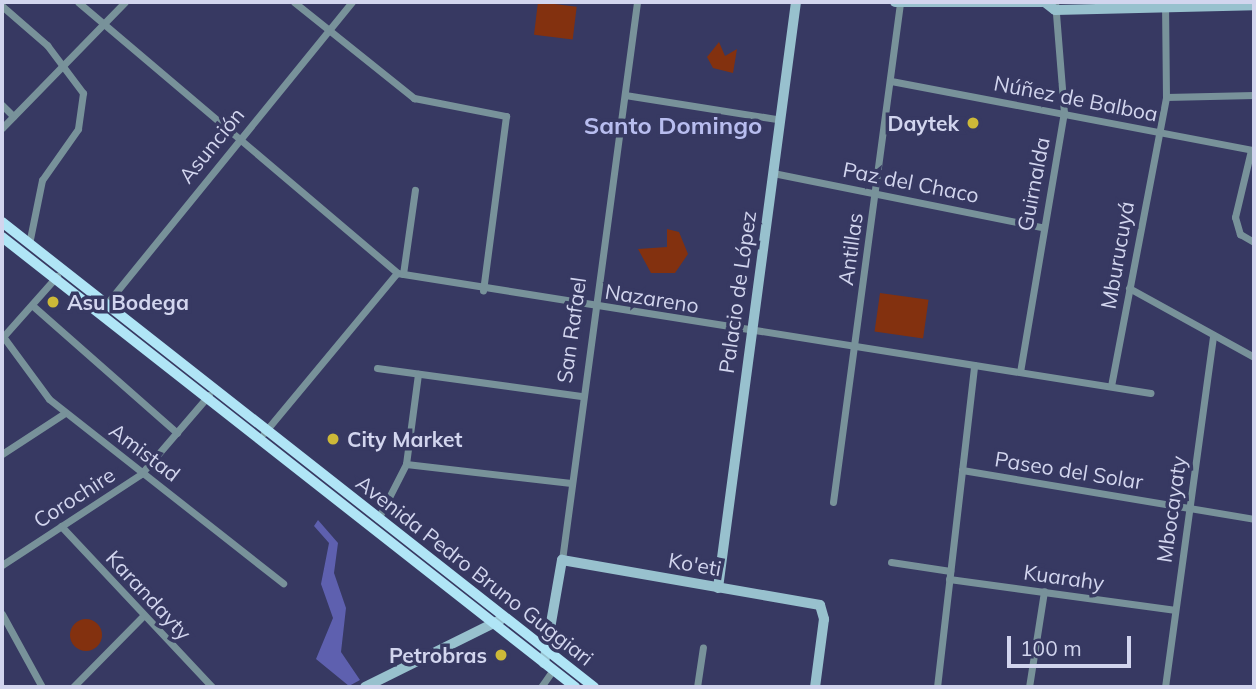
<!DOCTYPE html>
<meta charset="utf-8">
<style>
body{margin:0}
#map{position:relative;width:1256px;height:689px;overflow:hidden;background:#373962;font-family:Mulish,sans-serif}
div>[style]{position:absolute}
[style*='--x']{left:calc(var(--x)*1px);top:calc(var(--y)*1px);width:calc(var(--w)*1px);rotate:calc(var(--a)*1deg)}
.green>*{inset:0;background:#83310f;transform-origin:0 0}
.round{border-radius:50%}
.water>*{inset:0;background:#5e60af}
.street>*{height:7px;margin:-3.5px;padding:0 3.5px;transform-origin:3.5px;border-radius:3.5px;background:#78929a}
.secondary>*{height:10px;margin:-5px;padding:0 5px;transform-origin:5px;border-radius:5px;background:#98c1ce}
.primary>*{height:10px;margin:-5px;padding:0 5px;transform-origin:5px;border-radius:5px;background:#b0e5f6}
.dots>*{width:19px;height:19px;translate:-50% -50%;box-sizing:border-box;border:4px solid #373962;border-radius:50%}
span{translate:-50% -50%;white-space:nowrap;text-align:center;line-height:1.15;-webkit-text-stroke:7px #373962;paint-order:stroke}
.street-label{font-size:21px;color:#d2d5ee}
.poi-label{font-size:21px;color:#d2d5ee;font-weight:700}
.right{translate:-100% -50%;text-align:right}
.left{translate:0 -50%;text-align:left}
.quarter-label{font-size:24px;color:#b8bdef;font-weight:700}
.frame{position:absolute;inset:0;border:4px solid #d2d5ee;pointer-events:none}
.scale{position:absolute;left:1007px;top:636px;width:124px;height:32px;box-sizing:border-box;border:4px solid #d2d5ee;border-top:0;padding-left:9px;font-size:21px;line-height:24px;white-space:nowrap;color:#d2d5ee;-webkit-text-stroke:5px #373962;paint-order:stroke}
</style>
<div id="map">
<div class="green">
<i style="left:538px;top:2px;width:39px;height:33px;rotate:7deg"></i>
<i style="clip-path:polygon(719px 42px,725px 56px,737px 49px,733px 73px,713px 68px,707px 57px)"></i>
<i style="clip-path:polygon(667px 229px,679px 232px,688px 254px,675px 273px,651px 273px,638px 249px,667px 247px)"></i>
<i style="left:880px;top:293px;width:49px;height:39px;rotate:8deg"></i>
<i class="round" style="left:70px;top:619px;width:32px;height:32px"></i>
</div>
<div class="water">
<i style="clip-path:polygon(318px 520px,338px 543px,334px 573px,346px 608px,341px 652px,360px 680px,349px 686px,316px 659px,333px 618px,321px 584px,329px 543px,314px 526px)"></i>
</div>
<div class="street">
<i style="--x:78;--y:2;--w:419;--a:40.3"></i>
<i style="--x:397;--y:273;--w:763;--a:9.05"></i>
<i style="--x:294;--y:2;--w:154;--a:38.7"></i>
<i style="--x:414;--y:98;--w:94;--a:11.1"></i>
<i style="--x:506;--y:116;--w:176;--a:97.5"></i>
<i style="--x:2;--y:6;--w:60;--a:40.9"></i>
<i style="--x:47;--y:45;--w:60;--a:53.1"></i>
<i style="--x:83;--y:93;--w:36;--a:98"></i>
<i style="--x:78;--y:129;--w:62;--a:125.2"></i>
<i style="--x:42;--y:180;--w:65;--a:101.5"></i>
<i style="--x:891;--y:81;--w:369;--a:10.8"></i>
<i style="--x:625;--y:95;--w:154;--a:9"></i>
<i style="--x:1166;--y:97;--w:88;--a:-1.3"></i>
<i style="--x:2;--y:105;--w:16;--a:45"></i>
<i style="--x:2;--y:128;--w:176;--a:-45.7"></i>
<i style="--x:1251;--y:150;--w:69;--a:103.4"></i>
<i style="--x:1235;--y:217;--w:18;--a:74"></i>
<i style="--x:1240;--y:234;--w:16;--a:30"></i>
<i style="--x:773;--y:173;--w:274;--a:11.4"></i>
<i style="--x:403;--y:274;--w:85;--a:-81.9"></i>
<i style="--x:1129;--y:288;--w:143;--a:28.9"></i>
<i style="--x:33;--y:306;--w:192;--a:41.4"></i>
<i style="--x:104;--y:307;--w:393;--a:-50.9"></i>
<i style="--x:2;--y:335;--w:79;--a:53.7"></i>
<i style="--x:49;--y:399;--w:298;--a:38.2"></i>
<i style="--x:2;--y:338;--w:83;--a:-48.4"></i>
<i style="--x:377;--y:368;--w:206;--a:7.8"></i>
<i style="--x:1020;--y:372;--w:263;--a:-80.4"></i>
<i style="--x:1064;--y:113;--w:111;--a:-94.6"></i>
<i style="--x:1111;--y:386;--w:294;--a:-79.2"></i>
<i style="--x:1166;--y:97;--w:95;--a:-90.6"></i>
<i style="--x:264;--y:433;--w:208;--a:-50.3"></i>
<i style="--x:2;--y:454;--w:75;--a:-33.1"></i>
<i style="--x:406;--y:464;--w:164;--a:6.6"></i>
<i style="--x:962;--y:470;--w:296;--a:9.5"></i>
<i style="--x:833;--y:502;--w:503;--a:-82.35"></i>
<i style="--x:378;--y:519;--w:62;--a:-63"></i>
<i style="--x:406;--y:464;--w:91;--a:-82.4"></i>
<i style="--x:61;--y:526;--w:221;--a:46.8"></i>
<i style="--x:562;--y:560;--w:563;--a:-82.34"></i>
<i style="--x:891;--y:562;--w:60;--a:8.7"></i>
<i style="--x:2;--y:565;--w:166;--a:-33.2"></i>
<i style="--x:141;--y:474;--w:104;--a:-49.3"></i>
<i style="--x:949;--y:579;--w:227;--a:7.8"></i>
<i style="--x:2;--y:614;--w:83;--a:61.3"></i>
<i style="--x:73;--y:687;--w:100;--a:-45.4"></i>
<i style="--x:541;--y:687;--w:21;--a:-55"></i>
<i style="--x:697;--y:687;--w:40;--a:-81.5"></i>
<i style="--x:937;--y:687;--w:324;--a:-83.4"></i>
<i style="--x:1029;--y:687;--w:97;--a:-81.1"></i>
<i style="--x:1165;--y:687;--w:355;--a:-82.2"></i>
</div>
<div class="secondary">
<i style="--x:895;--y:2;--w:153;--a:0"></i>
<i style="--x:1046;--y:3;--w:11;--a:38"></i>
<i style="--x:1055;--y:10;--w:199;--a:-1.4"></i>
<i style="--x:718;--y:588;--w:591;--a:-82.42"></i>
<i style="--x:544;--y:663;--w:105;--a:-80.1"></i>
<i style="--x:562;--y:560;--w:262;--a:9.9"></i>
<i style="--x:820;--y:605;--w:15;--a:74"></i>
<i style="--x:824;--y:619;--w:69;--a:97.5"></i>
<i style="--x:365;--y:687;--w:151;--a:-26.4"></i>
</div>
<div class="primary">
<i style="--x:2;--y:222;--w:753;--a:38.15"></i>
<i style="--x:2;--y:237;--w:729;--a:38.14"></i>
</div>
<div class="dots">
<i style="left:973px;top:123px;background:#cdb938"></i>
<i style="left:53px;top:302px;background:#cdb938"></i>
<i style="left:333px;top:439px;background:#cdb938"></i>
<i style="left:501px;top:655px;background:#cdb938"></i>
</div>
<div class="street-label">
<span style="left:1076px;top:98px;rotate:11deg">Núñez de Balboa</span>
<span style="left:211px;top:145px;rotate:-51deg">Asunción</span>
<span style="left:911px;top:182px;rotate:11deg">Paz del Chaco</span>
<span style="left:1033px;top:184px;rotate:-79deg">Guirnalda</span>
<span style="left:850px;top:249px;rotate:-82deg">Antillas</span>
<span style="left:1117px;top:255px;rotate:-80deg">Mburucuyá</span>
<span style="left:737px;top:292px;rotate:-82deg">Palacio de López</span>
<span style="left:652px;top:298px;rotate:9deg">Nazareno</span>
<span style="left:571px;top:330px;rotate:-82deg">San Rafael</span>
<span style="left:145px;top:452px;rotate:37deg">Amistad</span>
<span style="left:1069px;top:470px;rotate:9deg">Paseo del Solar</span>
<span style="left:74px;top:497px;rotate:-33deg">Corochire</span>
<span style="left:1171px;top:509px;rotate:-82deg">Mbocayaty</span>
<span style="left:695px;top:564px;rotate:10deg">Ko'eti</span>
<span style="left:475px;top:570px;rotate:38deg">Avenida Pedro Bruno Guggiari</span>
<span style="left:1064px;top:577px;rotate:8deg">Kuarahy</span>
<span style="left:149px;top:595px;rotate:47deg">Karandayty</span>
</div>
<div class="poi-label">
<span class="right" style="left:959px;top:123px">Daytek</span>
<span class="left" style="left:67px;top:302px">Asu Bodega</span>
<span class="left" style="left:347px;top:439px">City Market</span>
<span class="right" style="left:487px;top:655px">Petrobras</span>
</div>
<div class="quarter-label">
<span style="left:673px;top:126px">Santo Domingo</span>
</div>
<div class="frame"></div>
<div class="scale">100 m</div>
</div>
